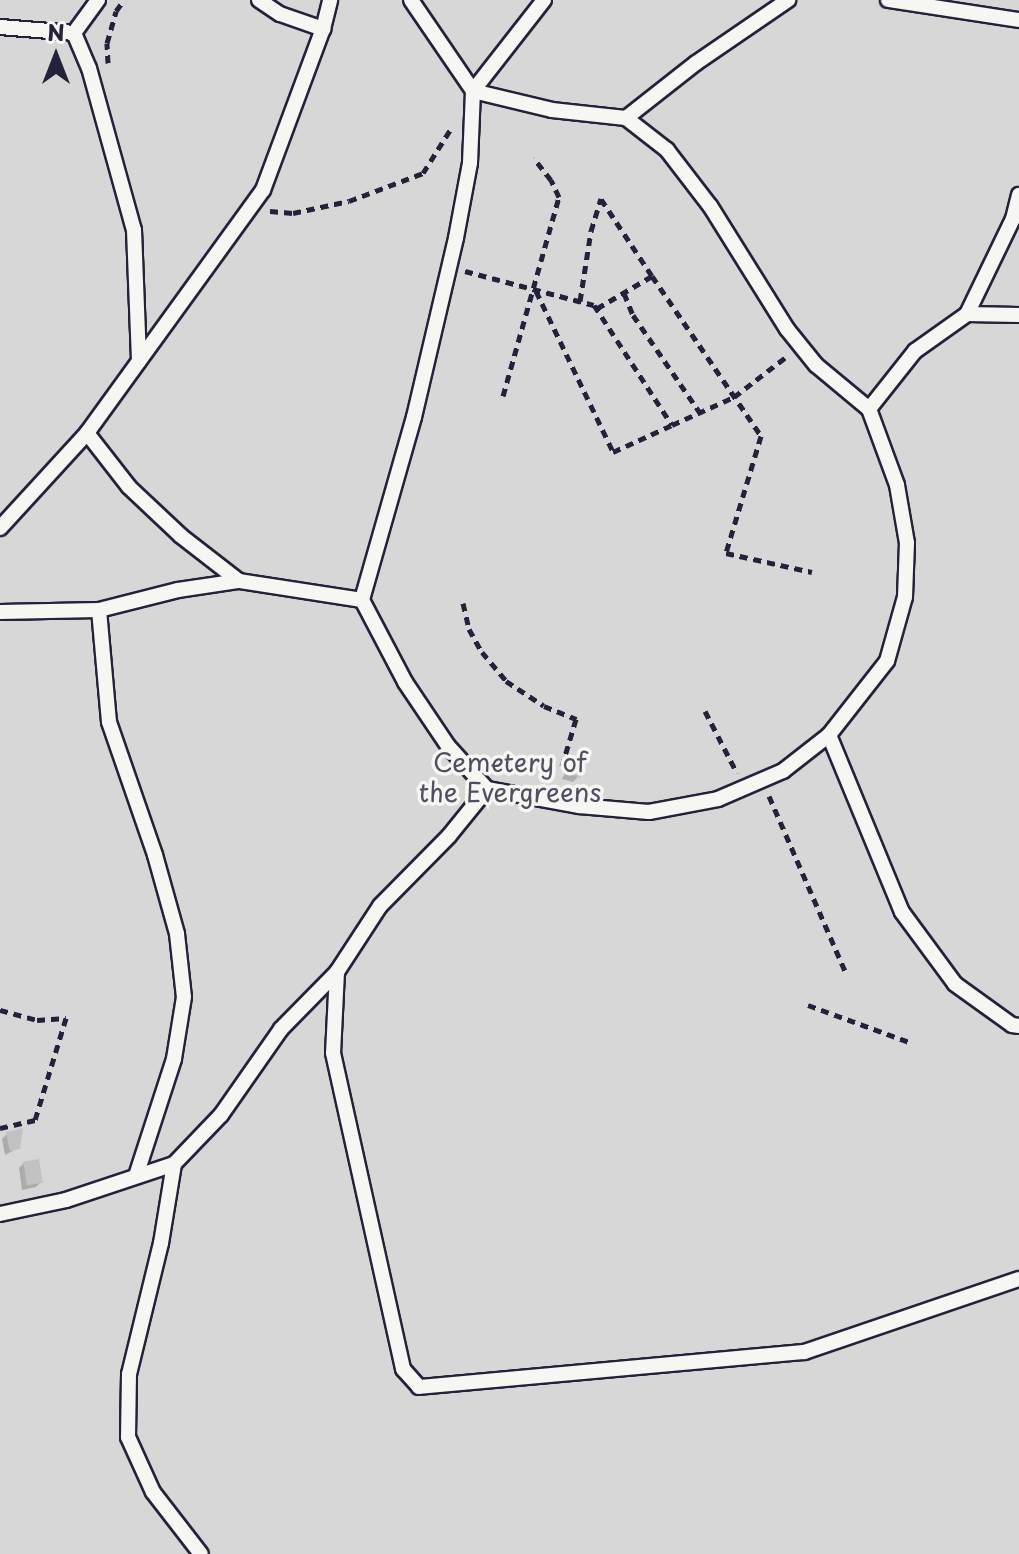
<!DOCTYPE html>
<style>
body{margin:0}
#map{position:relative;width:1019px;height:1554px;overflow:hidden;background:#f6f6f2;font-family:"Playpen Sans",sans-serif}
div>[style]{position:absolute}
[style*='--x']{left:calc(var(--x)*1px);top:calc(var(--y)*1px);width:calc(var(--w)*1px);rotate:calc(var(--a)*1deg)}
.green>*{inset:0;background:#d7d7d7;transform-origin:0 0}
.shadow>*{inset:0;background:#0003}
.building>*{inset:0;background:#c2c2c4;transform-origin:0 0}
.path>*{height:5px;margin-top:-2.5px;transform-origin:0;background:repeating-linear-gradient(90deg,#22223b 0 8px,transparent 0 14px)}
.roads{filter:drop-shadow(2px 0 #22223b) drop-shadow(-2px 0 #22223b) drop-shadow(0 2px #22223b) drop-shadow(0 -2px #22223b)}
.service>*{height:14px;margin:-7px;padding:0 7px;transform-origin:7px;border-radius:7px;background:#f6f6f2}
span{translate:-50% -50%;white-space:nowrap;text-align:center;line-height:1.15;-webkit-text-stroke:7px #f6f6f2;paint-order:stroke}
.park-label{font-size:26px;color:#4f4f62}
.north{position:absolute;left:16px;top:16px;width:80px;height:80px;-webkit-text-stroke:6px #f6f6f2;paint-order:stroke;rotate:0deg;font-size:22px;font-weight:700;line-height:32px;text-align:center;color:#22223b}
.north::after{content:'';display:block;margin:auto;width:28px;height:36px;background:#22223b;clip-path:polygon(50% 0,100% 100%,50% 72%,0 100%)}
</style>
<div id="map">
<div class="green">
<i style="left:0;top:0;width:1019px;height:1554px"></i>
</div>
<div class="shadow">
<i style="clip-path:polygon(570px 764px,578px 777px,573px 782px,562px 779px)"></i>
<i style="clip-path:polygon(7px 1134px,18px 1148px,5px 1155px,2px 1139px)"></i>
<i style="clip-path:polygon(24px 1163px,41px 1182px,36px 1187px,22px 1190px,19px 1168px)"></i>
</div>
<div class="building">
<i style="left:569px;top:762px;width:15px;height:12px;rotate:16deg"></i>
<i style="clip-path:polygon(23px 1128px,20px 1149px,10px 1151px,6px 1132px)"></i>
<i style="left:39px;top:1159px;width:24px;height:16px;rotate:81deg"></i>
</div>
<div class="path">
<i style="--x:108;--y:63;--w:20;--a:-93"></i>
<i style="--x:107;--y:43;--w:33;--a:-74"></i>
<i style="--x:116;--y:11;--w:14;--a:-54"></i>
<i style="--x:270;--y:211;--w:23;--a:5"></i>
<i style="--x:293;--y:213;--w:57;--a:-12.1"></i>
<i style="--x:349;--y:201;--w:79;--a:-20.7"></i>
<i style="--x:423;--y:173;--w:54;--a:-57.8"></i>
<i style="--x:465;--y:271;--w:133;--a:14.8"></i>
<i style="--x:594;--y:305;--w:143;--a:57"></i>
<i style="--x:672;--y:425;--w:68;--a:-24.3"></i>
<i style="--x:734;--y:397;--w:66;--a:-37.6"></i>
<i style="--x:652;--y:276;--w:194;--a:55.7"></i>
<i style="--x:761;--y:436;--w:122;--a:106.7"></i>
<i style="--x:726;--y:553;--w:88;--a:12.5"></i>
<i style="--x:536;--y:291;--w:178;--a:64.4"></i>
<i style="--x:613;--y:452;--w:65;--a:-24.6"></i>
<i style="--x:624;--y:293;--w:24;--a:68"></i>
<i style="--x:633;--y:315;--w:119;--a:55.6"></i>
<i style="--x:580;--y:301;--w:71;--a:-81.1"></i>
<i style="--x:591;--y:231;--w:34;--a:-73"></i>
<i style="--x:601;--y:199;--w:92;--a:56.5"></i>
<i style="--x:652;--y:276;--w:65;--a:149.5"></i>
<i style="--x:503;--y:396;--w:207;--a:-74.3"></i>
<i style="--x:559;--y:197;--w:19;--a:-115"></i>
<i style="--x:551;--y:180;--w:28;--a:-128"></i>
<i style="--x:463;--y:603;--w:27;--a:77"></i>
<i style="--x:469;--y:629;--w:26;--a:61"></i>
<i style="--x:482;--y:652;--w:38;--a:50"></i>
<i style="--x:506;--y:681;--w:45;--a:33.3"></i>
<i style="--x:544;--y:706;--w:35;--a:22"></i>
<i style="--x:576;--y:719;--w:49;--a:106.6"></i>
<i style="--x:705;--y:711;--w:70;--a:62.7"></i>
<i style="--x:769;--y:796;--w:191;--a:66.5"></i>
<i style="--x:808;--y:1005;--w:111;--a:20.1"></i>
<i style="--x:0;--y:1010;--w:38;--a:15"></i>
<i style="--x:37;--y:1020;--w:29;--a:-4"></i>
<i style="--x:66;--y:1018;--w:107;--a:106.9"></i>
<i style="--x:35;--y:1120;--w:36;--a:167"></i>
</div>
<div class="roads">
<div class="service">
<i style="--x:98;--y:0;--w:41;--a:126"></i>
<i style="--x:74;--y:33;--w:38;--a:67"></i>
<i style="--x:89;--y:68;--w:168;--a:74.5"></i>
<i style="--x:134;--y:230;--w:131;--a:87.8"></i>
<i style="--x:259;--y:0;--w:25;--a:34"></i>
<i style="--x:280;--y:14;--w:46;--a:19.2"></i>
<i style="--x:411;--y:0;--w:110;--a:55.7"></i>
<i style="--x:473;--y:91;--w:81;--a:13.5"></i>
<i style="--x:552;--y:110;--w:74;--a:6.2"></i>
<i style="--x:626;--y:118;--w:89;--a:-38.2"></i>
<i style="--x:696;--y:63;--w:112;--a:-34.4"></i>
<i style="--x:544;--y:0;--w:115;--a:128"></i>
<i style="--x:473;--y:91;--w:72;--a:92.4"></i>
<i style="--x:470;--y:163;--w:76;--a:100.6"></i>
<i style="--x:456;--y:238;--w:184;--a:103.2"></i>
<i style="--x:414;--y:417;--w:190;--a:105.9"></i>
<i style="--x:362;--y:600;--w:93;--a:62.3"></i>
<i style="--x:405;--y:682;--w:77;--a:56.1"></i>
<i style="--x:448;--y:746;--w:58;--a:47.8"></i>
<i style="--x:487;--y:789;--w:94;--a:10.5"></i>
<i style="--x:579;--y:806;--w:70;--a:4.9"></i>
<i style="--x:649;--y:812;--w:70;--a:-10.7"></i>
<i style="--x:718;--y:799;--w:71;--a:-23.3"></i>
<i style="--x:783;--y:771;--w:58;--a:-38"></i>
<i style="--x:829;--y:735;--w:94;--a:-51.9"></i>
<i style="--x:887;--y:661;--w:66;--a:-74.3"></i>
<i style="--x:905;--y:597;--w:54;--a:-87.9"></i>
<i style="--x:907;--y:543;--w:59;--a:-99.8"></i>
<i style="--x:897;--y:485;--w:81;--a:-110.2"></i>
<i style="--x:869;--y:409;--w:69;--a:-140.3"></i>
<i style="--x:816;--y:365;--w:46;--a:-128.9"></i>
<i style="--x:787;--y:329;--w:145;--a:-122"></i>
<i style="--x:710;--y:206;--w:71;--a:-127.5"></i>
<i style="--x:667;--y:150;--w:52;--a:-142"></i>
<i style="--x:888;--y:0;--w:133;--a:8.7"></i>
<i style="--x:0;--y:27;--w:74;--a:4.6"></i>
<i style="--x:967;--y:314;--w:106;--a:-64.2"></i>
<i style="--x:1013;--y:219;--w:25;--a:-76"></i>
<i style="--x:869;--y:409;--w:74;--a:-51.6"></i>
<i style="--x:915;--y:351;--w:64;--a:-35.4"></i>
<i style="--x:967;--y:314;--w:52;--a:1.1"></i>
<i style="--x:87;--y:433;--w:68;--a:52.1"></i>
<i style="--x:129;--y:487;--w:71;--a:43.3"></i>
<i style="--x:181;--y:536;--w:73;--a:37.8"></i>
<i style="--x:239;--y:581;--w:124;--a:8.8"></i>
<i style="--x:0;--y:528;--w:129;--a:-47.5"></i>
<i style="--x:87;--y:433;--w:300;--a:-54.1"></i>
<i style="--x:263;--y:190;--w:172;--a:-69.6"></i>
<i style="--x:323;--y:29;--w:30;--a:-76"></i>
<i style="--x:99;--y:610;--w:112;--a:84.9"></i>
<i style="--x:109;--y:722;--w:141;--a:70.9"></i>
<i style="--x:155;--y:855;--w:82;--a:74.4"></i>
<i style="--x:177;--y:934;--w:63;--a:83.7"></i>
<i style="--x:184;--y:997;--w:63;--a:99.2"></i>
<i style="--x:174;--y:1059;--w:123;--a:108"></i>
<i style="--x:0;--y:612;--w:99;--a:-1.2"></i>
<i style="--x:99;--y:610;--w:81;--a:-14.2"></i>
<i style="--x:178;--y:590;--w:62;--a:-8.4"></i>
<i style="--x:829;--y:735;--w:191;--a:67.6"></i>
<i style="--x:902;--y:912;--w:89;--a:53.6"></i>
<i style="--x:955;--y:984;--w:70;--a:35.7"></i>
<i style="--x:1012;--y:1025;--w:7;--a:8"></i>
<i style="--x:487;--y:789;--w:60;--a:129"></i>
<i style="--x:449;--y:836;--w:98;--a:134.6"></i>
<i style="--x:380;--y:906;--w:79;--a:123.1"></i>
<i style="--x:337;--y:972;--w:81;--a:92.8"></i>
<i style="--x:333;--y:1053;--w:324;--a:77.5"></i>
<i style="--x:403;--y:1369;--w:24;--a:48"></i>
<i style="--x:419;--y:1387;--w:387;--a:-5.2"></i>
<i style="--x:804;--y:1352;--w:227;--a:-18.8"></i>
<i style="--x:174;--y:1164;--w:80;--a:99.3"></i>
<i style="--x:161;--y:1243;--w:135;--a:103.7"></i>
<i style="--x:129;--y:1374;--w:63;--a:90.9"></i>
<i style="--x:128;--y:1437;--w:60;--a:65.6"></i>
<i style="--x:153;--y:1492;--w:78;--a:52.3"></i>
<i style="--x:0;--y:1214;--w:67;--a:-12"></i>
<i style="--x:66;--y:1200;--w:114;--a:-18.4"></i>
<i style="--x:174;--y:1164;--w:68;--a:-46.2"></i>
<i style="--x:221;--y:1115;--w:105;--a:-55.1"></i>
<i style="--x:281;--y:1029;--w:80;--a:-45.5"></i>
</div>
</div>
<div class="park-label">
<span style="left:510px;top:777px">Cemetery of<br>the Evergreens</span>
</div>
<div class="north">N</div>
</div>
